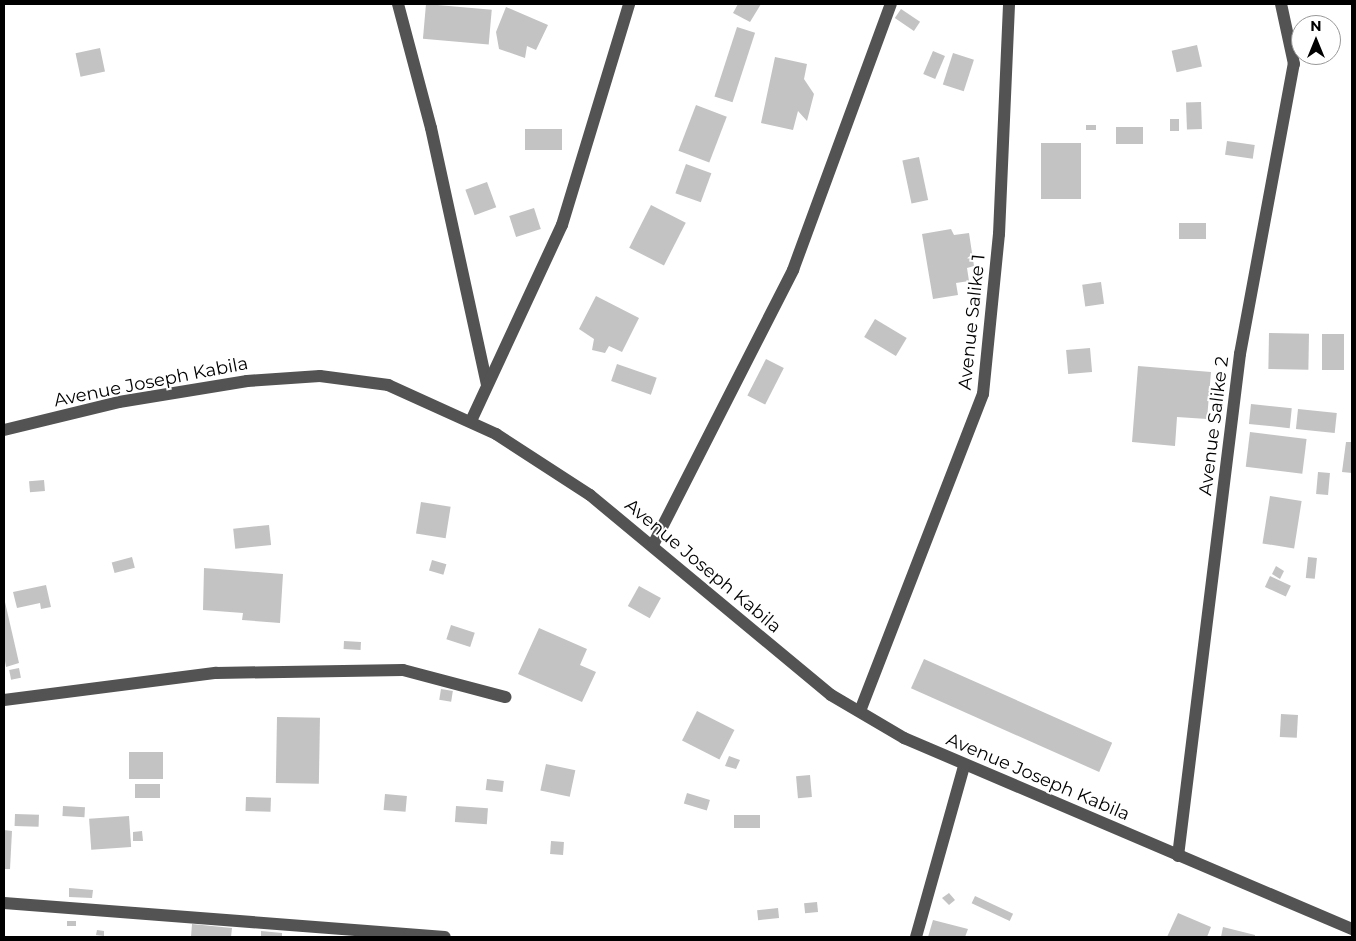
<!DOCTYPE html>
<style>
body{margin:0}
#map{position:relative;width:1356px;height:941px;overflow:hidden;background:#fff;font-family:Montserrat,sans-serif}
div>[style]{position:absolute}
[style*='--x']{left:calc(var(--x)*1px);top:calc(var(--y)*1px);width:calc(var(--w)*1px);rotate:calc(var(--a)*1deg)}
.building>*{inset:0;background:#c3c3c3;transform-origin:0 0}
.minor>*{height:12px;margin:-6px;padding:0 6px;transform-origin:6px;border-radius:6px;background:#535353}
span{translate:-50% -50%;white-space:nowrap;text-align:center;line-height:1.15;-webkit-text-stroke:4px #fff;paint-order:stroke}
.street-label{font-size:18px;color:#000}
.frame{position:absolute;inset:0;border:5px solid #000;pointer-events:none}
.north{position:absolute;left:1291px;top:15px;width:50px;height:50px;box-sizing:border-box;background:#fff;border:1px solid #999;border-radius:50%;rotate:0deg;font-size:14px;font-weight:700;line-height:20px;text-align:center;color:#000}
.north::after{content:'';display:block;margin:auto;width:18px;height:22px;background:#000;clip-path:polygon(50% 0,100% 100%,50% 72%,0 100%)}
</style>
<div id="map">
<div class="building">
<i style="left:426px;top:4px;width:66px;height:35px;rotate:5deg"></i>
<i style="clip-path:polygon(738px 4px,761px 4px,750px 22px,733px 13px)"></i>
<i style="clip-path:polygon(506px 7px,548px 25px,536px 50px,527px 46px,525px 58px,499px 49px,496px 32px)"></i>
<i style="left:901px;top:9px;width:23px;height:11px;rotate:34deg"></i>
<i style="left:737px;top:27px;width:19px;height:73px;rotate:18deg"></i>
<i style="left:1197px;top:45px;width:22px;height:26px;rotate:77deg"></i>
<i style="left:100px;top:48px;width:24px;height:25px;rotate:78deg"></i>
<i style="left:933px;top:51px;width:13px;height:25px;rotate:23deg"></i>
<i style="left:953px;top:53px;width:22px;height:33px;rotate:18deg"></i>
<i style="clip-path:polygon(775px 57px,807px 64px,804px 79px,814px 94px,807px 121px,798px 111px,793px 130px,761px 123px)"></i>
<i style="left:1201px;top:102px;width:27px;height:15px;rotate:88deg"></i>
<i style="left:696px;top:105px;width:33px;height:49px;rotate:21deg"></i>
<i style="left:1179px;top:119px;width:12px;height:9px;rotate:90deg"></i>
<i style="left:1086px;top:125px;width:10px;height:5px"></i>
<i style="left:1116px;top:127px;width:27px;height:17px"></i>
<i style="left:525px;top:129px;width:37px;height:21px"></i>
<i style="left:1227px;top:141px;width:28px;height:14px;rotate:8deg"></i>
<i style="left:1041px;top:143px;width:40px;height:56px"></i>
<i style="left:919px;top:157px;width:44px;height:17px;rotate:78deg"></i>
<i style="left:686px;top:164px;width:27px;height:31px;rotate:20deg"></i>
<i style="left:487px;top:182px;width:27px;height:23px;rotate:70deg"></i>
<i style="left:651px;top:205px;width:39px;height:48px;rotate:27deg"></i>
<i style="left:534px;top:208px;width:22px;height:26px;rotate:72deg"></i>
<i style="left:1206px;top:223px;width:16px;height:27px;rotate:90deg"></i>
<i style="clip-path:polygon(951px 229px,954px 235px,969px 233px,974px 266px,967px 268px,969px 281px,956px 283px,958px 295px,933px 299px,922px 234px)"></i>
<i style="left:1101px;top:282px;width:22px;height:19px;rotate:82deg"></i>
<i style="clip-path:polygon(596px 296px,639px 318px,622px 352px,609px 346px,605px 353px,592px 350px,594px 339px,579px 329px)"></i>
<i style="left:875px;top:319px;width:37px;height:21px;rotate:31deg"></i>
<i style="left:1269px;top:333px;width:40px;height:36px;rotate:1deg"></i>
<i style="left:1322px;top:334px;width:22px;height:36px"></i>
<i style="left:1090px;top:348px;width:24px;height:24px;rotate:85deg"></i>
<i style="left:766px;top:359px;width:20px;height:41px;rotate:27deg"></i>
<i style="left:617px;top:364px;width:42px;height:18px;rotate:19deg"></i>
<i style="clip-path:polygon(1138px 366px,1211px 372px,1207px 419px,1177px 417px,1175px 446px,1132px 442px)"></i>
<i style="left:1251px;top:404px;width:41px;height:20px;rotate:6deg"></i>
<i style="left:1298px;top:409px;width:39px;height:20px;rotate:6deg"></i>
<i style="left:1250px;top:432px;width:57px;height:35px;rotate:7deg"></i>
<i style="clip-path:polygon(1346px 442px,1352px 442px,1352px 473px,1342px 472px)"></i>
<i style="left:1318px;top:472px;width:12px;height:22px;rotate:5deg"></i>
<i style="left:44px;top:480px;width:11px;height:15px;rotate:85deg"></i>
<i style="left:1270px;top:496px;width:32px;height:48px;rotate:9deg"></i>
<i style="left:421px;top:502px;width:30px;height:32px;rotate:9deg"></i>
<i style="left:269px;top:525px;width:20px;height:36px;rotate:84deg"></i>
<i style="left:132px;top:557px;width:11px;height:21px;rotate:75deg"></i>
<i style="left:1308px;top:557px;width:9px;height:21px;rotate:6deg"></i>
<i style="left:432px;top:560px;width:15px;height:11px;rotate:16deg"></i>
<i style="clip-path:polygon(1276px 566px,1284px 571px,1280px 579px,1272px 574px)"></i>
<i style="clip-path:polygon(204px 568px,283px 574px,280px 623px,242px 620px,243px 613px,203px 610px)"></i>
<i style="left:1270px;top:576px;width:23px;height:12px;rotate:25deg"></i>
<i style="clip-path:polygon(46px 585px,51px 607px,41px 609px,40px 603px,17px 608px,13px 592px)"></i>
<i style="left:639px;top:586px;width:25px;height:23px;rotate:29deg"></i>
<i style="clip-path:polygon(5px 602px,19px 663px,6px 667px,4px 655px)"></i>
<i style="left:451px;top:625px;width:25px;height:15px;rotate:18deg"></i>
<i style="clip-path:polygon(539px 628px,587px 649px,580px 665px,596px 672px,582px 702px,518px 674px)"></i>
<i style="left:344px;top:641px;width:17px;height:8px;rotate:3deg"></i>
<i style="left:924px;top:659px;width:206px;height:32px;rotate:24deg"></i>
<i style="left:19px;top:668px;width:10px;height:10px;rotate:79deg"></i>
<i style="left:441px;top:689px;width:12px;height:11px;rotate:9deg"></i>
<i style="left:697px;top:711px;width:42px;height:33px;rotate:27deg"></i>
<i style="left:1281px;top:714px;width:17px;height:23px;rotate:3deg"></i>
<i style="left:277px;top:717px;width:43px;height:66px;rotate:1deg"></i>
<i style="left:129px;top:752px;width:34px;height:27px"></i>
<i style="clip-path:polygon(729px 756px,740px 760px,736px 769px,725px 766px)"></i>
<i style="left:546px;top:764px;width:30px;height:27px;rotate:12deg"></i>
<i style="left:810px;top:775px;width:22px;height:14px;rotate:85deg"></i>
<i style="left:487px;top:779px;width:17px;height:11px;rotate:7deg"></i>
<i style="left:135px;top:784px;width:25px;height:14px"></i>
<i style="left:687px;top:793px;width:24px;height:11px;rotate:17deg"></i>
<i style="left:385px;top:794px;width:22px;height:16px;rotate:5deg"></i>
<i style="left:246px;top:797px;width:25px;height:14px;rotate:2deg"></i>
<i style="left:63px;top:806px;width:22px;height:10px;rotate:3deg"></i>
<i style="left:456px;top:806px;width:32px;height:16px;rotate:4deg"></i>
<i style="left:15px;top:814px;width:24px;height:12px;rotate:2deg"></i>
<i style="left:734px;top:815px;width:26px;height:13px"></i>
<i style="left:129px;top:816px;width:31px;height:40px;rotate:86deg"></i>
<i style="clip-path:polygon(4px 830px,12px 831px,10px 869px,4px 869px)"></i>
<i style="clip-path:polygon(142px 831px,143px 841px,133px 841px,133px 832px)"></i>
<i style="left:551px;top:841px;width:13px;height:13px;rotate:4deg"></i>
<i style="clip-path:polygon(69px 888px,93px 890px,92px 898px,69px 897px)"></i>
<i style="clip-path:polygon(949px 893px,955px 900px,949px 905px,942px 898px)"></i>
<i style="left:975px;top:896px;width:42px;height:8px;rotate:25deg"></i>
<i style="left:817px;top:902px;width:10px;height:13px;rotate:84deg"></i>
<i style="left:778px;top:908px;width:10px;height:21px;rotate:84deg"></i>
<i style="clip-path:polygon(1178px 913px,1211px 927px,1207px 937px,1167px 937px)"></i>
<i style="clip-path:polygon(933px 920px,968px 929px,965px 937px,928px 937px)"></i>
<i style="left:67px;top:921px;width:9px;height:5px"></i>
<i style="clip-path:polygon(192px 924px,232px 928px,231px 937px,191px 937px)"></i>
<i style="clip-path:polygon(1223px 927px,1255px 935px,1255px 937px,1221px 937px)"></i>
<i style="clip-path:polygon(97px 930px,104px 931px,104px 936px,96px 935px)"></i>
<i style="clip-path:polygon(261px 931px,282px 933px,282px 937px,261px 937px)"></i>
</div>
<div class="minor">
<i style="--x:398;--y:4;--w:128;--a:75.1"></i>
<i style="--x:431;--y:128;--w:263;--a:77.7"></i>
<i style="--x:471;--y:421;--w:216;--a:-65.1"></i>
<i style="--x:562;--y:225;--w:231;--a:-73.1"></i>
<i style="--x:4;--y:430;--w:118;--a:-13.7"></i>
<i style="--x:119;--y:402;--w:130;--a:-9.3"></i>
<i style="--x:247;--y:381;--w:73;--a:-3.9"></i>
<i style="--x:320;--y:376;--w:69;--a:7.5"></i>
<i style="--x:388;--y:385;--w:119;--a:24.4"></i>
<i style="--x:496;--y:434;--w:112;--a:33"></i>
<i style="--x:590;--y:495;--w:313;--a:39.7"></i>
<i style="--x:831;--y:695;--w:85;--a:30.5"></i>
<i style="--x:904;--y:738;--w:487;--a:23.1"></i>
<i style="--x:653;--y:545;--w:309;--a:-63"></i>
<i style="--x:793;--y:270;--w:283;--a:-69.8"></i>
<i style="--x:4;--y:700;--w:214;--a:-7.3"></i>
<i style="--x:216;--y:673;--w:187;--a:-0.9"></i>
<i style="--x:403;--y:670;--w:106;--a:14.8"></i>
<i style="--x:860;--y:711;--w:340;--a:-68.8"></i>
<i style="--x:983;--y:394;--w:161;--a:-84.3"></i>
<i style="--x:999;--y:234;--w:230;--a:-87.5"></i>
<i style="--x:1178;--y:856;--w:506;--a:-82.96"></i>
<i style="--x:1240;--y:354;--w:295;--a:-79.5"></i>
<i style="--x:1294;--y:64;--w:61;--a:-102.2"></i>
<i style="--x:4;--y:903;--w:442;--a:4.4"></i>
<i style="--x:916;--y:937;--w:178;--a:-74.3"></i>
</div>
<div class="street-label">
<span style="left:972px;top:322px;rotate:-84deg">Avenue Salike 1</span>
<span style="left:151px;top:382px;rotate:-11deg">Avenue Joseph Kabila</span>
<span style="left:1214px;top:426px;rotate:-83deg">Avenue Salike 2</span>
<span style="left:703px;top:566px;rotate:40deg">Avenue Joseph Kabila</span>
<span style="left:1038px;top:777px;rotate:23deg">Avenue Joseph Kabila</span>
</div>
<div class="frame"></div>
<div class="north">N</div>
</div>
